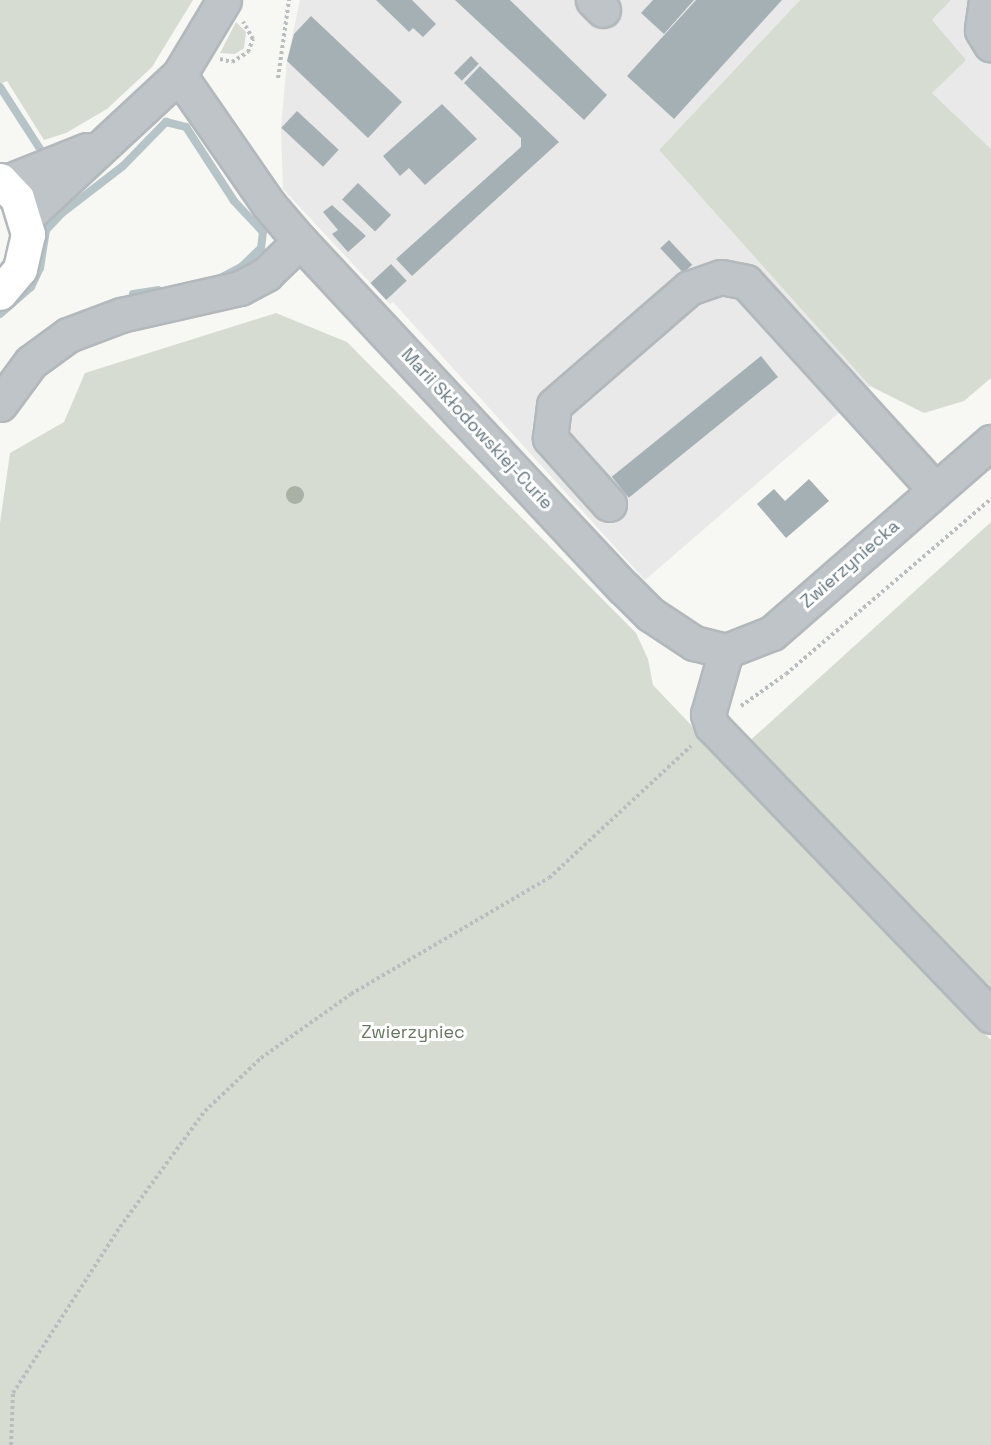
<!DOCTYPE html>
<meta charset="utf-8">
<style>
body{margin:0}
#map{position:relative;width:991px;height:1445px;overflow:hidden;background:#f7f7f4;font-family:"Space Grotesk",sans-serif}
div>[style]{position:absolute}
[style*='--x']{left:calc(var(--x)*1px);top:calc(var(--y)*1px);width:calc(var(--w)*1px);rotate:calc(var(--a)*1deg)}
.built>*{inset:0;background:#e8e9e8}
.green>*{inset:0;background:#d7dcd3}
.stream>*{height:8px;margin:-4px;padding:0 4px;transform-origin:4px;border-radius:4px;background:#b6c4c7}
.building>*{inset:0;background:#a5b0b4;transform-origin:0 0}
.path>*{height:4px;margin-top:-2px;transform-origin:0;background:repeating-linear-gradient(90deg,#b9bdbf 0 3px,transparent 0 6px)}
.roads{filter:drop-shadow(2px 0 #b2b8bb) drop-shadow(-2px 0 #b2b8bb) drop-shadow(0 2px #b2b8bb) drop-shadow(0 -2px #b2b8bb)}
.minor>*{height:33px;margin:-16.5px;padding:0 16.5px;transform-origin:16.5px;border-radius:16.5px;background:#bec4c7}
.major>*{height:33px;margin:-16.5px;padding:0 16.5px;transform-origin:16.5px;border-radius:16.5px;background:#fff}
.trees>*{width:18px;height:18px;margin:-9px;border-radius:50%;background:#a8b1a4}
span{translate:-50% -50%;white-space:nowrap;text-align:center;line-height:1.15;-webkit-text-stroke:6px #fff;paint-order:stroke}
.street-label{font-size:18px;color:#63767f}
.park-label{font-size:18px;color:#687762}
</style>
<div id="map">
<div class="built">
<i style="clip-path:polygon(300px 0,800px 0,659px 150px,870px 386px,645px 580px,393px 302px,390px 304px,283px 189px,281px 128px,287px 61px)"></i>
<i style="clip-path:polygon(951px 0,991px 0,991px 149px,932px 93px,932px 20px)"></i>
</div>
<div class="green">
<i style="clip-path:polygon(0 0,193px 0,152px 67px,107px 109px,66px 133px,44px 140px,7px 81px,0 84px)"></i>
<i style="clip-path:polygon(800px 0,951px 0,932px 20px,966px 60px,932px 93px,991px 149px,991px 378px,964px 401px,924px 413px,870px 386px,659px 150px)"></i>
<i style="clip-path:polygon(236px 22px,246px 32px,244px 48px,235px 54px,220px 53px)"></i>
<i style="clip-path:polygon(276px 313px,347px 342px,636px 633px,648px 659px,653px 685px,991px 1040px,991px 1445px,0 1445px,0 523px,10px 453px,64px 422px,85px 373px)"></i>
<i style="clip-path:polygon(991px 522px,991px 1000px,744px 746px)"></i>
</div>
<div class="stream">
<i style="--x:0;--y:87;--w:77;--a:57.1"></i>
<i style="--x:133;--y:294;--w:25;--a:-9"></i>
<i style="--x:0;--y:314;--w:41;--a:-41.1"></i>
<i style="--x:31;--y:287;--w:21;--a:-65"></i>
<i style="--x:40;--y:268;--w:38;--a:-81"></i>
<i style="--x:46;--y:230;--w:23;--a:-47"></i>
<i style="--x:62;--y:213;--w:77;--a:-37.6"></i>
<i style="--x:123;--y:166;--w:62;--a:-45.7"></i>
<i style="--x:166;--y:122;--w:21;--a:14"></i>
<i style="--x:186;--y:127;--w:88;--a:57"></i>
<i style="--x:234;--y:201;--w:42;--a:46.9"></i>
<i style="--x:263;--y:232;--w:16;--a:97"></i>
<i style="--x:261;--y:248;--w:28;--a:136"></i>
<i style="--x:241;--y:267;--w:24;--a:152"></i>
</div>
<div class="building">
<i style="clip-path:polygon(376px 0,412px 0,436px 24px,423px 37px,413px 28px,409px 32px)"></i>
<i style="clip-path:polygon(455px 0,510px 0,607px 95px,584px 120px)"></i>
<i style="clip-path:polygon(653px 0,694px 0,664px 34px,641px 13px)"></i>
<i style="clip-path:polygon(696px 0,782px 0,674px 119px,627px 76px)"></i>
<i style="clip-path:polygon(311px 16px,402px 102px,368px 138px,287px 61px,294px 34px)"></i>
<i style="left:471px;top:56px;width:11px;height:24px;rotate:45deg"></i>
<i style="clip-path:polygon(480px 66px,559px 142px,412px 276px,396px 259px,521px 147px,521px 138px,464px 83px)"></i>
<i style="clip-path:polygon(442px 104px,477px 139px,425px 185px,409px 168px,400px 176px,383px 156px)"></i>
<i style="left:297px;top:111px;width:57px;height:23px;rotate:43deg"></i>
<i style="left:358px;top:183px;width:46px;height:23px;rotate:44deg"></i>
<i style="clip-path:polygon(332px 205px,366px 236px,348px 252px,332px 234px,338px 230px,323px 212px)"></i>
<i style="left:669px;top:240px;width:34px;height:12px;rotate:47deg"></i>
<i style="left:391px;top:264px;width:23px;height:28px;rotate:47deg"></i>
<i style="left:761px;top:356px;width:27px;height:192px;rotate:51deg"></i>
<i style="clip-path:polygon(809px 479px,829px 501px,786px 538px,757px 504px,774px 489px,785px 501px)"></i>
</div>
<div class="path">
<i style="--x:220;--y:59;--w:12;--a:14"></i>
<i style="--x:232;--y:62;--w:19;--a:-32"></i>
<i style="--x:248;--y:52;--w:14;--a:-69"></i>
<i style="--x:253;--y:39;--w:20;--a:-120"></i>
<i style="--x:278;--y:78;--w:79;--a:-82"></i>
<i style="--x:741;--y:706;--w:55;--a:-35.4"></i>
<i style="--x:786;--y:674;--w:270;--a:-40.5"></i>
<i style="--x:11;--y:1445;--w:52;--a:-87.8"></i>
<i style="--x:13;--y:1393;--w:197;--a:-57.2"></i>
<i style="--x:120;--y:1227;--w:144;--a:-53.8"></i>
<i style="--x:205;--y:1111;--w:77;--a:-43.4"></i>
<i style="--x:261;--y:1058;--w:110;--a:-35.4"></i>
<i style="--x:351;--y:994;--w:229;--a:-30.4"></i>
<i style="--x:549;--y:878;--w:194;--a:-42.9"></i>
</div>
<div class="roads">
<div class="minor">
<i style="--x:593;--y:0;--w:14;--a:45"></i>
<i style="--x:986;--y:0;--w:30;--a:98"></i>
<i style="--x:982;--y:30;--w:17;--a:59"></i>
<i style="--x:179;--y:75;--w:158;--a:55.3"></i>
<i style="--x:269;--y:205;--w:48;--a:49.3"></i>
<i style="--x:300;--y:241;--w:475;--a:47"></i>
<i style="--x:624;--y:588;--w:37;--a:45"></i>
<i style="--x:650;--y:614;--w:53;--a:33.4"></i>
<i style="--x:694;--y:643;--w:33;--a:14"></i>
<i style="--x:726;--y:651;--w:49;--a:-21.4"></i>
<i style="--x:772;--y:633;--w:291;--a:-41.1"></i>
<i style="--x:4;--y:183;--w:89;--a:-21.7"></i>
<i style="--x:26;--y:217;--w:209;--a:-42.9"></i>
<i style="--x:179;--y:75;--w:87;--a:-59"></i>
<i style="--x:0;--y:404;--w:52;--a:-53.6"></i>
<i style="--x:31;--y:362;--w:46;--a:-36.1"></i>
<i style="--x:68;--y:335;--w:57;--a:-20.7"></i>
<i style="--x:121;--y:315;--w:122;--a:-12.8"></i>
<i style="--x:240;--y:288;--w:30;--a:-28"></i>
<i style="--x:266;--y:274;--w:47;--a:-44.1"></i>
<i style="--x:609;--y:504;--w:89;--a:-131.8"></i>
<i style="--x:550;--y:438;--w:33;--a:-83"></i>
<i style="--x:554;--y:405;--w:179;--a:-40.9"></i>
<i style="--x:689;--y:288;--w:34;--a:-19"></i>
<i style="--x:721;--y:277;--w:25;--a:11"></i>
<i style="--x:746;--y:282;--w:281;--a:47.7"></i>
<i style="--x:726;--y:651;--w:66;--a:105.9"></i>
<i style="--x:708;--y:714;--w:13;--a:72"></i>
<i style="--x:712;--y:726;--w:402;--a:46.1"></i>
</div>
<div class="major">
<i style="--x:0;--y:180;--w:25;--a:47"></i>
<i style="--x:17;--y:198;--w:38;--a:73"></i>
<i style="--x:28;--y:234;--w:36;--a:103"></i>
<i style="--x:20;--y:269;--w:31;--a:130"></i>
</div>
</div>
<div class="trees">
<i style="left:295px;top:495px"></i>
</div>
<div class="street-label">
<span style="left:477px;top:429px;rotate:47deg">Marii Skłodowskiej-Curie</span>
<span style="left:850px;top:564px;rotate:-41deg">Zwierzyniecka</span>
</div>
<div class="park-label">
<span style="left:413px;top:1032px">Zwierzyniec</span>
</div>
</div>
